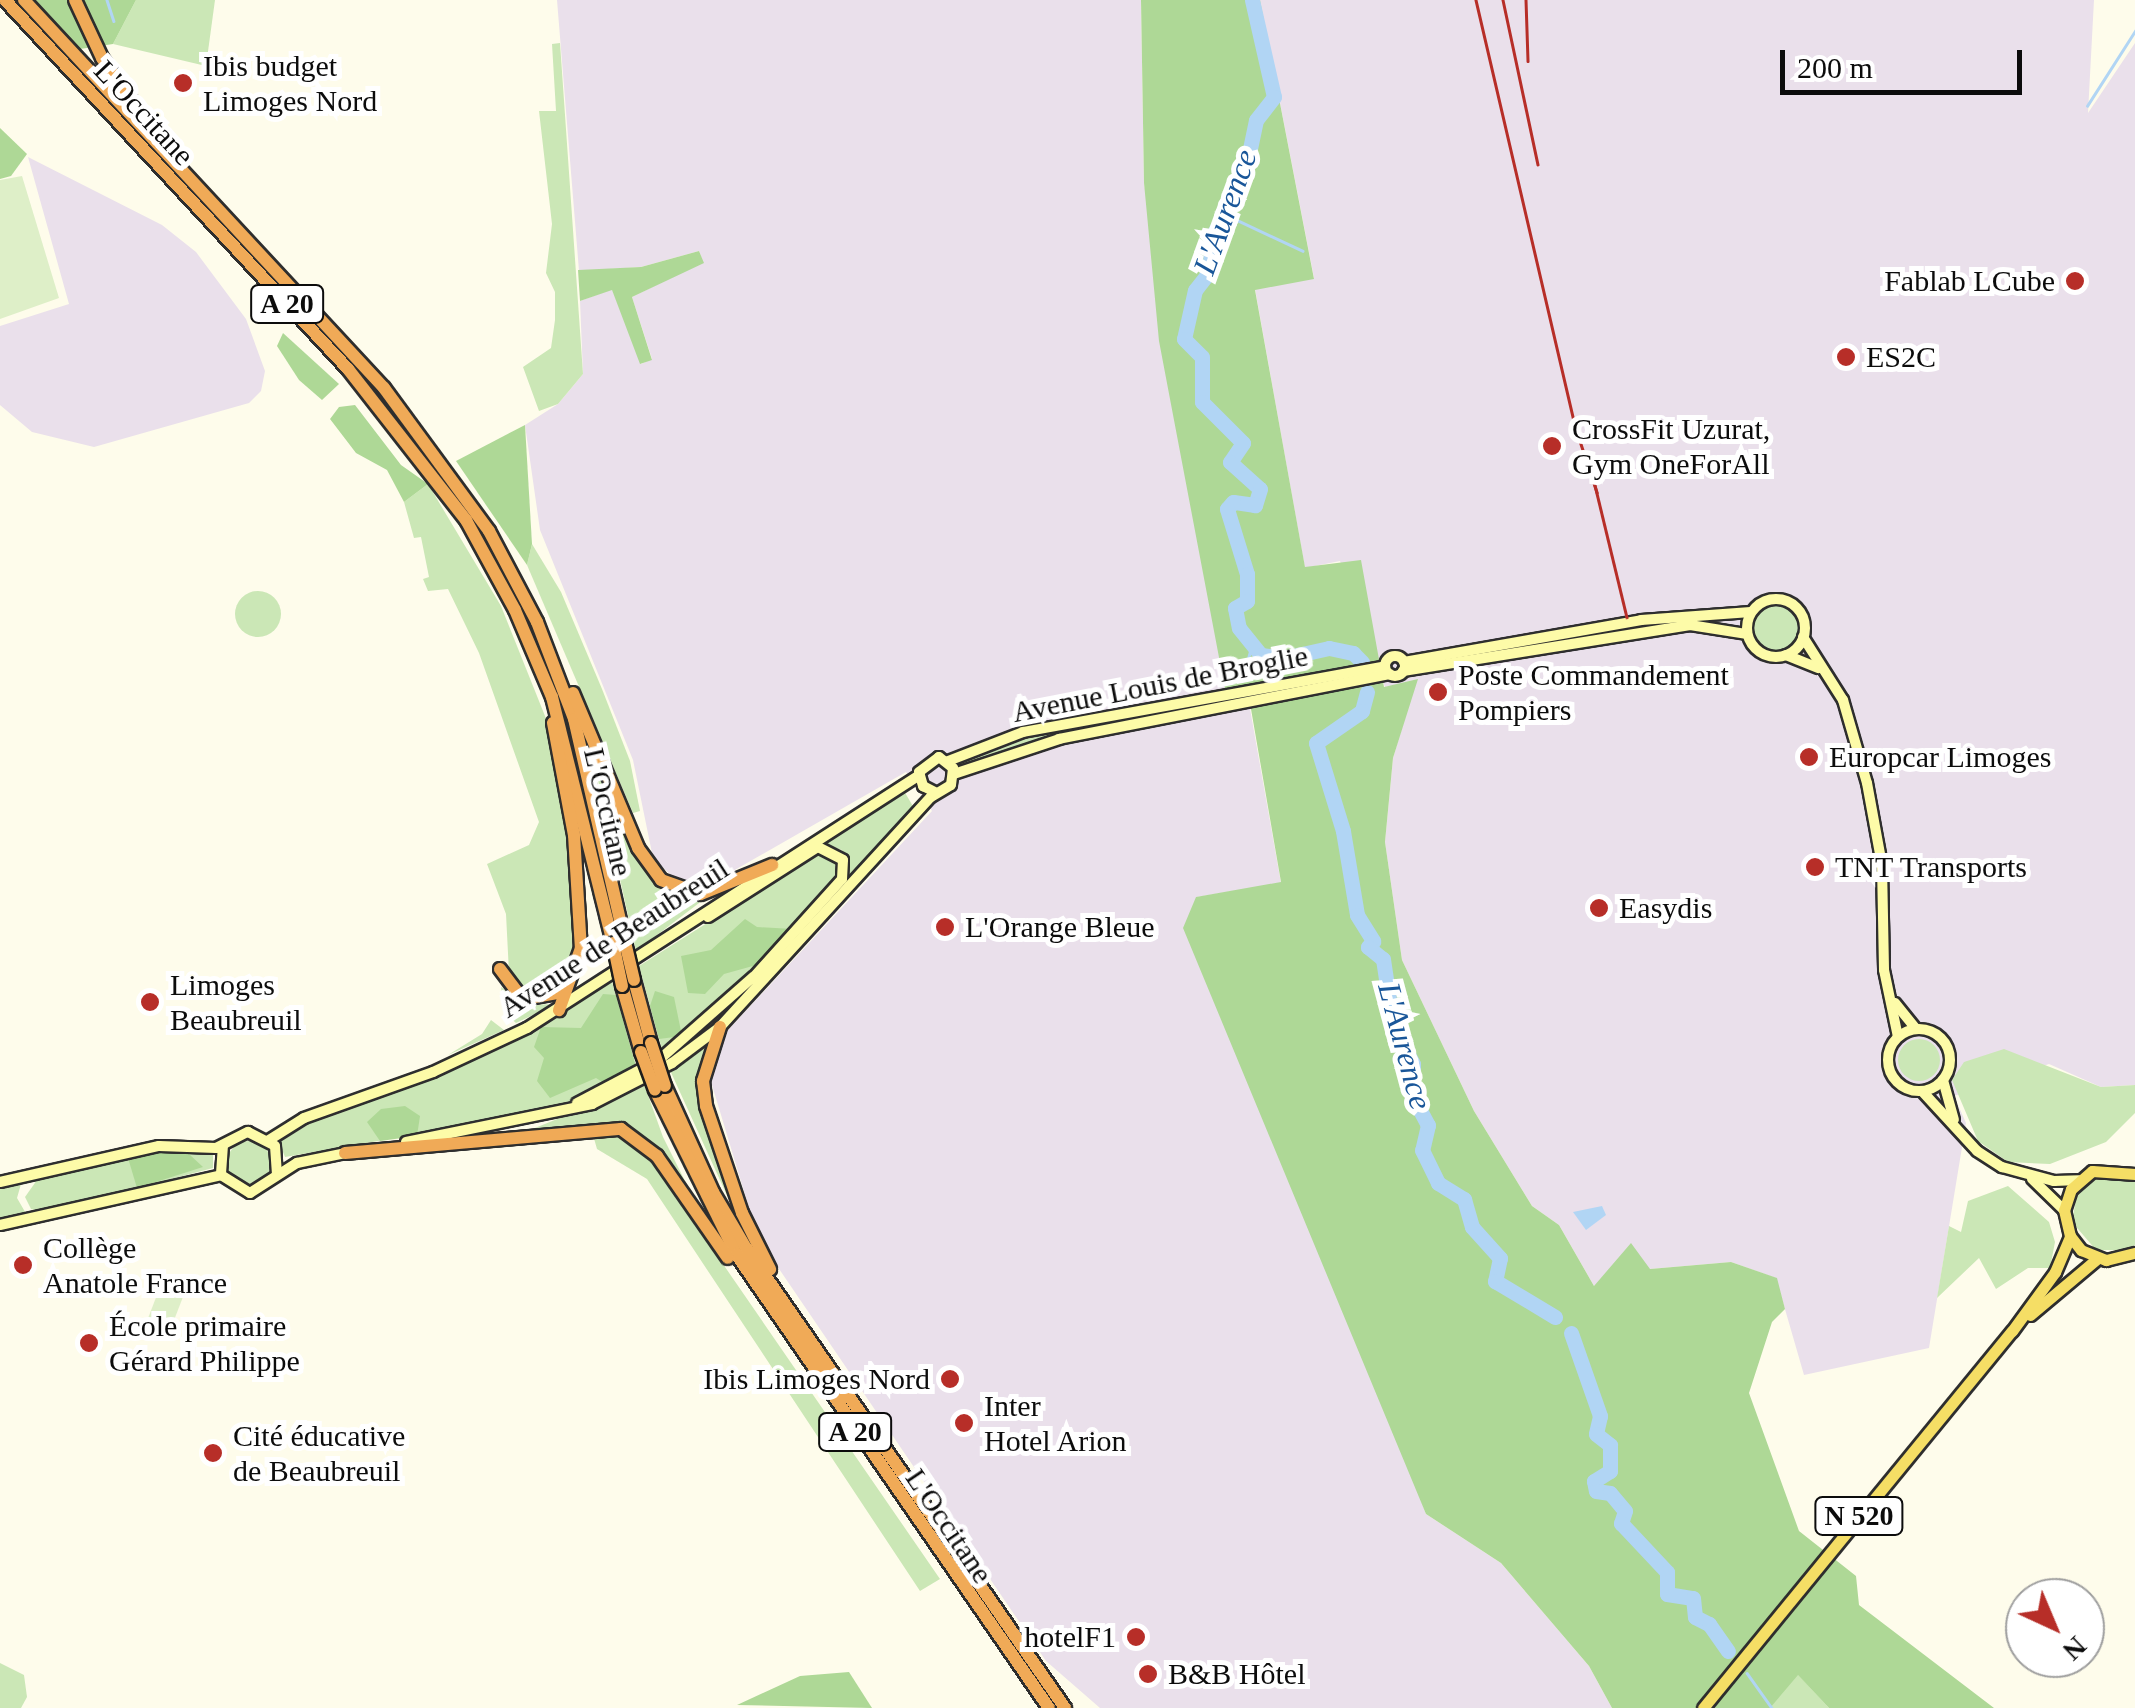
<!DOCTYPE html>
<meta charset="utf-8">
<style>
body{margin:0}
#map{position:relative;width:2135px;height:1708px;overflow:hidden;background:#fefceb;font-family:"Times New Roman",serif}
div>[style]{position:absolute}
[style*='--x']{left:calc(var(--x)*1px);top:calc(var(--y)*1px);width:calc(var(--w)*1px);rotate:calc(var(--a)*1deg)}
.industrial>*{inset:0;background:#eae0eb}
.green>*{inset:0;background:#cbe7b6}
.round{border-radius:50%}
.forest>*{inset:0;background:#aed896}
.pitch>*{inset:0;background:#deefc8;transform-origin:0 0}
.water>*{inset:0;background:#b1d5f4}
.stream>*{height:2.5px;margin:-1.25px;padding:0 1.25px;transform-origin:1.25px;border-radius:1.25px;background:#b1d5f4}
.river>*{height:15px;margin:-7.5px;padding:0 7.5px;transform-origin:7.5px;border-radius:7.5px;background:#b1d5f4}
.roads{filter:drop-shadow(2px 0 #2e2e2e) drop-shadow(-2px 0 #2e2e2e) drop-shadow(0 2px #2e2e2e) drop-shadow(0 -2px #2e2e2e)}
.secondary>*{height:10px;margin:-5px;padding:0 5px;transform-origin:5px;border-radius:5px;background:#fdfba8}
.secondary>.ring{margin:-5px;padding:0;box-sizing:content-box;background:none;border:10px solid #fdfba8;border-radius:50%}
.primary>*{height:11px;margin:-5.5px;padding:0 5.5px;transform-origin:5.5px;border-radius:5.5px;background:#f5de65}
.highway>*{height:12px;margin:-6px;padding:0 6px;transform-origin:6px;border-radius:6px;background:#f0aa57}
.rail>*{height:2.5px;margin:-1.25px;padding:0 1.25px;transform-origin:1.25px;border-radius:1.25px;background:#b72e28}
.bridges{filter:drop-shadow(2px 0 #1d1d1d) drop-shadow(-2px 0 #1d1d1d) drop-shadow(0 2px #1d1d1d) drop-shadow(0 -2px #1d1d1d)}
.highway-bridge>*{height:12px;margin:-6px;padding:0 6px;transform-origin:6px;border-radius:6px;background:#f0aa57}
.dots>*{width:28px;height:28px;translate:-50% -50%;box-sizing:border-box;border:5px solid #fff;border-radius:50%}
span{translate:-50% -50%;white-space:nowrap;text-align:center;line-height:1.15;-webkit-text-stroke:10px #fff;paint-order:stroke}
.shield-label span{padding:2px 8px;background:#fff;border:2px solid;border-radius:8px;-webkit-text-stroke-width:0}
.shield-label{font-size:28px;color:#0c0c0c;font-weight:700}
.poi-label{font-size:30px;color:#0c0c0c}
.left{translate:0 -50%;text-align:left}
.right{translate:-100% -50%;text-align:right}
.street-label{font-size:30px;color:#0c0c0c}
.water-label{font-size:32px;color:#195699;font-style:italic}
.north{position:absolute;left:2005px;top:1578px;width:100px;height:100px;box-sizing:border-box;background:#fff;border:2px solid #9e9e9e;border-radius:50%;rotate:136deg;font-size:28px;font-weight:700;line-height:40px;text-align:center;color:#0c0c0c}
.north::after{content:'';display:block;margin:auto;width:35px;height:45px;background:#b72e28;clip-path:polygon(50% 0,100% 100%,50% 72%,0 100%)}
.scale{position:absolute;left:1780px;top:50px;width:242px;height:45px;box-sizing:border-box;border:5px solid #0c0c0c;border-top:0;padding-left:12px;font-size:30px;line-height:35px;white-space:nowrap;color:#0c0c0c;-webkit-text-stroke:8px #fff;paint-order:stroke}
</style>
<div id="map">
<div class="industrial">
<i style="clip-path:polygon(557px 0,1141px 0,1144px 183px,1226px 689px,1246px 686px,1281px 883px,1197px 897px,1426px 1514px,1501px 1563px,1589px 1666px,1612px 1708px,1100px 1708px,1046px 1661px,758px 1238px,709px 1075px,727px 1031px,932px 811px,906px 772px,712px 883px,678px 882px,653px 858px,633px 760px,540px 530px,525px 425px,558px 404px,583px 374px,580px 301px,612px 289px,641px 364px,652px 359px,632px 297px,703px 262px,699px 251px,641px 267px,579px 271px)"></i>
<i style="clip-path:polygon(1260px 0,2094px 0,2088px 113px,2135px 43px,2135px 1085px,2101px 1087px,2049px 1064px,1954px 1096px,1966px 1123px,1929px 1348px,1804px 1375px,1776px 1278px,1731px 1262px,1650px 1269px,1594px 1286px,1559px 1225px,1532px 1206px,1474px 1111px,1402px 960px,1385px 842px,1393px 758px,1416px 681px,1385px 687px,1340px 561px,1305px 568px,1255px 289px,1314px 278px)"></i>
<i style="clip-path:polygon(28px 157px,162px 225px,196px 252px,246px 319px,265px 371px,261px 391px,249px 403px,94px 447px,32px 432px,0 405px,0 326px,69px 304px)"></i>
</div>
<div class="green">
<i style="clip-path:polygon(136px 0,215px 0,206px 66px,113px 44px)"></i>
<i style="clip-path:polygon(560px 43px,583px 374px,558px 404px,539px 411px,523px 367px,551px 348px,555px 320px,555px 292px,546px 273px,552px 224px,539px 111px,556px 111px,552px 44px)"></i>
<i style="clip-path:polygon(428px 484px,501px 606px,549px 726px,570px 844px,578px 949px,571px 975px,559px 990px,526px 995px,509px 973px,506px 914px,487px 864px,529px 845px,539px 822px,479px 653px,448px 589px,428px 591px,423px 579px,429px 577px,421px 537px,414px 538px,404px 502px)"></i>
<i style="clip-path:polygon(532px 544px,561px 592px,602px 689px,630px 761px,640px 811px,633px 813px,527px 565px)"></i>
<i class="round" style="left:235px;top:591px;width:46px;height:46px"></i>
<i class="round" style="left:1753px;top:604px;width:48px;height:48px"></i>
<i style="clip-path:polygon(1064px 731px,959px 771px,956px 763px,1018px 737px)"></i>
<i style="clip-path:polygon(591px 749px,659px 883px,678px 895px,707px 897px,636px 951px)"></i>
<i style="clip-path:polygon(904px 791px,914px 808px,803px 928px,850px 872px,842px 850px,816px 842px)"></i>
<i style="clip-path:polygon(818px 853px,835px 858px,837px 880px,729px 997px,663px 1053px,639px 966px)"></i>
<i style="clip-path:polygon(612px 982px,637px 1070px,547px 1112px,285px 1157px,279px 1142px,321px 1117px,468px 1062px)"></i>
<i style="clip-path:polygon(501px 987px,525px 1005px,556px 1004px,516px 1023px,505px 1013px)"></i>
<i style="clip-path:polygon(491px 1020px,504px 1030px,448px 1055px,482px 1034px)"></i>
<i style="clip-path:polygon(712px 1036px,699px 1069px,699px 1092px,740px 1224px,669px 1068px)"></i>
<i class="round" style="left:1898px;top:1039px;width:42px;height:42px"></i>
<i style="clip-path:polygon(2004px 1049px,2101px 1087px,2135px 1085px,2135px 1113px,2106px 1142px,2050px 1164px,2008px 1162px,1978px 1141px,1952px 1080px,1964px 1062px)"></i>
<i style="clip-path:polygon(644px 1084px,663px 1137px,698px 1207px,657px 1149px,626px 1127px,525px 1132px)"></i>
<i style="clip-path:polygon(615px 1134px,652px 1161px,940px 1579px,920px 1591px,647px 1179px,597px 1149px,593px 1135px)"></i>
<i class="round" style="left:227px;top:1141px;width:44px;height:44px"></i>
<i style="clip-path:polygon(165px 1150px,213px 1155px,213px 1168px,46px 1212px,31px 1209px,25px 1197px,37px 1180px)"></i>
<i style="clip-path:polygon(2102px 1175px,2135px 1182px,2135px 1245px,2126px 1250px,2096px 1250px,2072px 1222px,2077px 1193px)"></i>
<i style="clip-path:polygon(21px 1184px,17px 1198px,28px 1217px,0 1220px,0 1186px)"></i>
<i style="clip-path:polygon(2008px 1186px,2049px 1222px,2055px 1242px,2050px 1268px,2028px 1268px,1996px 1289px,1979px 1258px,1937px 1298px,1949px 1226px,1961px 1232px,1968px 1201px)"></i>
<i style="clip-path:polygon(1767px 1641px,1829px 1708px,1714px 1708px)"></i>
<i style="clip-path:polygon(0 1663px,24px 1675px,27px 1697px,21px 1708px,0 1708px)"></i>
</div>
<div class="forest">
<i style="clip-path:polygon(34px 0,136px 0,113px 44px,80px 49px)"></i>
<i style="clip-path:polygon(1141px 0,1260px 0,1314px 279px,1255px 290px,1305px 567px,1361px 560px,1384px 687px,1418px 679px,1393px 758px,1385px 842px,1402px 960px,1474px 1111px,1532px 1206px,1559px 1225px,1594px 1286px,1631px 1243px,1650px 1269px,1731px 1262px,1777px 1278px,1785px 1309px,1772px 1322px,1749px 1393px,1799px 1531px,1856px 1576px,1859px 1605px,1994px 1708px,1829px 1708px,1798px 1675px,1770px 1708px,1612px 1708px,1589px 1666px,1501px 1563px,1426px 1514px,1183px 928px,1196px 897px,1281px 882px,1247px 686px,1225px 689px,1159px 341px,1144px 183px)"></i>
<i style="clip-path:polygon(0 128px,27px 154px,11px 176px,0 179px)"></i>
<i style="clip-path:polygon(699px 251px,704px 263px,632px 297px,652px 360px,640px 364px,612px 290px,580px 301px,578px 270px,641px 267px)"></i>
<i style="clip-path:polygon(283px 333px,339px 384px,322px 400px,299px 380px,277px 346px)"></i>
<i style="clip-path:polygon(355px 405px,401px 465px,428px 484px,404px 502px,387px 470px,356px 453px,330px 419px,339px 407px)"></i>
<i style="clip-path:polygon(525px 425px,532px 544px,527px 565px,456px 461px)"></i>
<i style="clip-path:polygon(745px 919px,757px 927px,793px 929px,760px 964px,724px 974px,705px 994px,688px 993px,681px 956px,711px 950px)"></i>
<i style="clip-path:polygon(655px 991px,674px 997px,682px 1036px,659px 1039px,650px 1006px)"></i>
<i style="clip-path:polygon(603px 994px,616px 995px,637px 1070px,607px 1085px,596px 1078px,550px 1098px,537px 1081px,544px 1058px,534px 1047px,541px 1027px,581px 1028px)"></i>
<i style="clip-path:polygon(405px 1106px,420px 1116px,417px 1136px,380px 1141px,367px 1122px,381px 1109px)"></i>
<i style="clip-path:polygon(165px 1150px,189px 1154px,203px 1167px,137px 1188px,128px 1158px)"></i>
<i style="clip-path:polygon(849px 1672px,872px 1708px,737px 1705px,800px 1676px)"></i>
</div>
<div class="pitch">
<i style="clip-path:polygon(22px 176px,59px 298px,0 319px,0 180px)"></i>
<i style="left:160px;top:1287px;width:25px;height:47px;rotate:21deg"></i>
</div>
<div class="water">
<i style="clip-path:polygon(1602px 1206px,1606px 1215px,1586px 1230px,1573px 1212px)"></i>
</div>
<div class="stream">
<i style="--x:107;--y:0;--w:22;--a:72"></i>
<i style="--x:2087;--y:106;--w:89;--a:-57.4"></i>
<i style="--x:1222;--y:213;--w:89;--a:25.1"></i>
<i style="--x:1242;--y:681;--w:38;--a:-75"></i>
<i style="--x:1747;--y:1673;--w:43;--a:54.5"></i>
</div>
<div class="river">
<i style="--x:1252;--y:0;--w:99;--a:77.2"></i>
<i style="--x:1274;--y:97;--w:29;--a:128"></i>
<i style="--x:1256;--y:120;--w:63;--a:101.8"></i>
<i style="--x:1243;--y:182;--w:64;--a:119.7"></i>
<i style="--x:1211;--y:238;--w:33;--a:92"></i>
<i style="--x:1210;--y:271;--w:24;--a:128"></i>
<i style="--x:1195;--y:290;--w:50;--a:102.7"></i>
<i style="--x:1184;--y:339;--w:25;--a:45"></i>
<i style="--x:1202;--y:357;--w:45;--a:90"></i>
<i style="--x:1202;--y:402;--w:58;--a:45"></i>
<i style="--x:1243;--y:443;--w:23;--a:124"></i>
<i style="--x:1230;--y:462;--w:40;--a:42"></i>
<i style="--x:1260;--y:489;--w:17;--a:107"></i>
<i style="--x:1255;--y:505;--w:22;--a:-172"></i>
<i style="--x:1233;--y:502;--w:9;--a:131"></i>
<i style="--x:1227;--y:509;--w:68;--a:72.9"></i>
<i style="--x:1247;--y:574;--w:27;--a:90"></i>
<i style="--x:1247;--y:601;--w:14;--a:150"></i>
<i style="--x:1235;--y:608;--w:20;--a:79"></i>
<i style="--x:1239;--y:628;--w:35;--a:51"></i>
<i style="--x:1261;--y:655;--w:23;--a:7"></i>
<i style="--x:1284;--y:658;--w:46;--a:-12.5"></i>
<i style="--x:1329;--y:648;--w:25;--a:12"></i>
<i style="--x:1353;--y:653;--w:13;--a:45"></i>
<i style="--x:1367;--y:692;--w:20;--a:105"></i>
<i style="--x:1362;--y:711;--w:56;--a:145.2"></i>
<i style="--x:1316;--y:743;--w:92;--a:72.9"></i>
<i style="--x:1343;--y:831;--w:85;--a:80.5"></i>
<i style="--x:1357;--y:915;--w:31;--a:58"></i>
<i style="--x:1373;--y:941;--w:8;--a:130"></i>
<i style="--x:1368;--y:947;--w:19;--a:39"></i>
<i style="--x:1383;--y:959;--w:68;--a:81.5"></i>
<i style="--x:1393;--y:1026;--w:43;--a:62.2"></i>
<i style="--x:1413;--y:1064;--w:33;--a:90"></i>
<i style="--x:1413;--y:1097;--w:32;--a:62"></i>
<i style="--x:1428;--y:1125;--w:26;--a:103"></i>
<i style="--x:1422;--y:1150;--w:37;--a:64"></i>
<i style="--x:1438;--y:1183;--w:31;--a:32"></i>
<i style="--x:1464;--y:1199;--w:29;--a:74"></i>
<i style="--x:1472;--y:1227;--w:42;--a:47.9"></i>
<i style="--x:1500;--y:1258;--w:24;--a:102"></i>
<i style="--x:1495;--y:1281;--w:70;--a:31"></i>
<i style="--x:1571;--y:1333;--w:88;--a:70.7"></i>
<i style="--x:1600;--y:1416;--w:18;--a:103"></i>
<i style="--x:1596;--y:1434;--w:18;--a:38"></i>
<i style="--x:1610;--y:1445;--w:26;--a:90"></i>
<i style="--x:1610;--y:1471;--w:19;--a:148"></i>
<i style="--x:1594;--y:1481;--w:10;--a:79"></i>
<i style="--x:1596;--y:1491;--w:14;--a:8"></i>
<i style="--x:1610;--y:1493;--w:23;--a:50"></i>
<i style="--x:1625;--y:1511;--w:13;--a:108"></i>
<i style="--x:1621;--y:1523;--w:67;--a:46.8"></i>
<i style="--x:1667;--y:1572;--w:22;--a:90"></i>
<i style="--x:1667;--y:1594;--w:26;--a:9"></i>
<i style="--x:1693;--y:1598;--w:19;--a:84"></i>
<i style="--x:1695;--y:1617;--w:16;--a:27"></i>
<i style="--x:1709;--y:1624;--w:33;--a:55"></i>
</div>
<div class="roads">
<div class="secondary">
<i class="ring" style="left:1747px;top:599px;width:48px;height:48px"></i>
<i style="--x:1803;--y:637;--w:75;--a:57.6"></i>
<i style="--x:1843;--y:700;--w:86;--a:73.9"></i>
<i style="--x:1867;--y:783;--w:83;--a:79.6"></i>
<i style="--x:1882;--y:865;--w:105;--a:88.9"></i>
<i style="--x:1884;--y:970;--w:68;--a:78.2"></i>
<i style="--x:1786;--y:655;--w:35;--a:22"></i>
<i class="ring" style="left:1385px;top:656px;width:10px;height:10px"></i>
<i style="--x:1404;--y:662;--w:241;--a:-10"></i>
<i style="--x:1641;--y:620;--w:110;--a:-4.2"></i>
<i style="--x:1403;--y:671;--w:291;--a:-9.1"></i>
<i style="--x:1690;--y:625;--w:58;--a:9"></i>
<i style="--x:948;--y:761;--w:80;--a:-21.1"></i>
<i style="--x:1023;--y:732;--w:368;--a:-10.3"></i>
<i style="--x:954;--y:774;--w:111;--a:-18.4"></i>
<i style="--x:1059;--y:739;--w:337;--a:-11.1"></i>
<i style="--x:708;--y:917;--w:130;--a:-32.5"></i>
<i style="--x:818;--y:847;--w:28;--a:27"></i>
<i style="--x:843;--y:860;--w:19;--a:93"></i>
<i style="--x:842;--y:879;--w:135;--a:132"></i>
<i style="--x:1895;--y:1003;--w:33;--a:51"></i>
<i class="ring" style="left:1888px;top:1029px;width:52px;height:52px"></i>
<i style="--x:1943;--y:1080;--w:41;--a:74.6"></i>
<i style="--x:1922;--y:1091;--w:81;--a:47.5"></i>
<i style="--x:1977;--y:1151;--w:30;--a:33"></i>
<i style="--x:2002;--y:1167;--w:54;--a:15.1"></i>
<i style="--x:2054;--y:1181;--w:25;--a:-2"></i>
<i style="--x:577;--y:1103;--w:93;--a:-27.7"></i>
<i style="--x:659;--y:1060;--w:125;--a:-41.4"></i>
<i style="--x:269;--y:1140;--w:41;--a:-32.2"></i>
<i style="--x:304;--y:1118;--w:137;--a:-19.6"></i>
<i style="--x:433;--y:1072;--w:104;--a:-25.1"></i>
<i style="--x:527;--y:1028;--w:467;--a:-32.8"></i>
<i style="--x:406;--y:1142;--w:190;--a:-11.5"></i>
<i style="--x:592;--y:1104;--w:90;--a:-27.1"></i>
<i style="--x:672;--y:1063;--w:60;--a:-36.9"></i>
<i style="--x:720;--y:1027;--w:312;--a:-47.5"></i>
<i style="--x:931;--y:797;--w:23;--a:-31"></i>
<i style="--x:951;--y:785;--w:17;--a:-83"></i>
<i style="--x:953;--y:768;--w:18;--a:-142"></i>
<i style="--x:939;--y:757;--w:25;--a:143"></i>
<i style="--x:919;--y:772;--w:15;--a:74"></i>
<i style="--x:923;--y:786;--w:13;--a:27"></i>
<i style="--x:223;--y:1145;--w:30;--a:94"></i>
<i style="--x:221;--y:1175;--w:34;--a:32"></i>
<i style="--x:250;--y:1193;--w:56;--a:-32.6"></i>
<i style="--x:297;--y:1163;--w:54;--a:-11.7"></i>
<i style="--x:2032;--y:1179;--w:45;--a:44.1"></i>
<i style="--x:0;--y:1182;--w:163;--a:-12.8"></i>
<i style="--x:159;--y:1146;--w:57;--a:2"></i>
<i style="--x:216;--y:1148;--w:36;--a:-27"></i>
<i style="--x:248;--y:1132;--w:30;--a:27"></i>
<i style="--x:275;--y:1146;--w:28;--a:86"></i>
<i style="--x:0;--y:1225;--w:227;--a:-12.7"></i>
</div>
<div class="primary">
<i style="--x:2135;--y:1174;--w:43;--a:-176"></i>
<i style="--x:2092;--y:1171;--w:28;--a:139"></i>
<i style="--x:2071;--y:1189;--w:22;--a:108"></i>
<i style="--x:2064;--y:1210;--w:27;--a:77"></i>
<i style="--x:2070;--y:1236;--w:18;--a:52"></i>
<i style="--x:2081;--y:1250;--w:27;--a:22"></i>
<i style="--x:2106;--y:1260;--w:30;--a:-14"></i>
<i style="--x:2030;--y:1315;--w:89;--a:-40"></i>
<i style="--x:1703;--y:1708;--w:487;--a:-50.7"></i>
<i style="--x:2012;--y:1331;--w:73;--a:-53.9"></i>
<i style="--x:2055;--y:1272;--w:39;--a:-67"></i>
</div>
<div class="highway">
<i style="--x:5;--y:0;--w:504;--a:47.09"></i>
<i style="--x:348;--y:369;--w:192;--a:52"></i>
<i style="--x:466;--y:520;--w:102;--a:61.4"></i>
<i style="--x:515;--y:610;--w:95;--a:67"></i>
<i style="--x:552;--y:697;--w:253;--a:76.1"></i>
<i style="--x:24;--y:0;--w:529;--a:47.14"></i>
<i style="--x:384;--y:388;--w:177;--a:53.7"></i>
<i style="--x:489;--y:531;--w:103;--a:62.2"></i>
<i style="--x:537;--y:622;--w:104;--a:69.1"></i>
<i style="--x:574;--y:719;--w:225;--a:77.1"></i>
<i style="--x:75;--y:0;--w:64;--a:65"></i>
<i style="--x:102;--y:58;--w:72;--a:55.2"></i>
<i style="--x:573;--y:693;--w:168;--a:67.2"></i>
<i style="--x:638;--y:848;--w:39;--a:54"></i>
<i style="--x:661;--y:880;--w:42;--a:19.3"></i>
<i style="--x:701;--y:894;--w:77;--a:-22.2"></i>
<i style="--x:553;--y:723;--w:114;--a:79.4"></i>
<i style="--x:574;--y:835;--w:113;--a:86.5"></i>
<i style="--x:581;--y:948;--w:66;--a:109.5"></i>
<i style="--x:500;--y:969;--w:38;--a:53"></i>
<i style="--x:523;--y:999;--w:42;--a:-9.7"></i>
<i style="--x:634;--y:980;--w:65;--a:74.9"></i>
<i style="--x:622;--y:986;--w:69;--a:73.9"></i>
<i style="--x:720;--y:1027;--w:57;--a:107.5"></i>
<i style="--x:703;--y:1081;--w:25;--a:83"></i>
<i style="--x:706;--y:1106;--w:113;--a:71.4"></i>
<i style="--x:742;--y:1213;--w:63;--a:63.4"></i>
<i style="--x:665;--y:1086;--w:116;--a:65.6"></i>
<i style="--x:713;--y:1192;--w:65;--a:59.5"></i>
<i style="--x:746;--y:1248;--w:560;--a:55.26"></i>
<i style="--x:655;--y:1090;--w:183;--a:63.7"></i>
<i style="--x:736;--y:1254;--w:551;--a:55.42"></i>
<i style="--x:345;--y:1153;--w:277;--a:-5"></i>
<i style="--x:621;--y:1129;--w:45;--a:36.9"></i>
<i style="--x:657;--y:1156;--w:124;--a:55.2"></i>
</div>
</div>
<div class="rail">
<i style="--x:1476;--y:0;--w:437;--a:76.9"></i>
<i style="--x:1575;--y:426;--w:70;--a:71.6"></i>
<i style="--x:1503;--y:0;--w:168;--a:78"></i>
<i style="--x:1526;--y:0;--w:61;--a:88.1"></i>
<i style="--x:1594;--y:481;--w:140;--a:76.4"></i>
</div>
<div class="bridges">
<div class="highway-bridge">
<i style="--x:624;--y:938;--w:43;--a:76.6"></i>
<i style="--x:613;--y:943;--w:44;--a:78.2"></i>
<i style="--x:651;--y:1043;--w:45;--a:72"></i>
<i style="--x:641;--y:1052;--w:40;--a:69.8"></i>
</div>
</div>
<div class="dots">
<i style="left:183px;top:83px;background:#b72e28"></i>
<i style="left:2075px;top:281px;background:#b72e28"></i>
<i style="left:1846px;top:357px;background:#b72e28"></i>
<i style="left:1552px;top:446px;background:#b72e28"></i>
<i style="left:1438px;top:692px;background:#b72e28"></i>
<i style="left:1809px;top:757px;background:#b72e28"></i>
<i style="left:1815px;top:867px;background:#b72e28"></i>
<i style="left:1599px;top:908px;background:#b72e28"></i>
<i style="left:945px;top:927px;background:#b72e28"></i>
<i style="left:150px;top:1002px;background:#b72e28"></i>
<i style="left:23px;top:1265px;background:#b72e28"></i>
<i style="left:89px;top:1343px;background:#b72e28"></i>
<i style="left:950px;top:1379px;background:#b72e28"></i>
<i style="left:964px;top:1423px;background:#b72e28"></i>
<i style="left:213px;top:1453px;background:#b72e28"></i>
<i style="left:1136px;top:1637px;background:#b72e28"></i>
<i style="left:1148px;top:1674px;background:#b72e28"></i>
</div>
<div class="shield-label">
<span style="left:287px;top:304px">A 20</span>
<span style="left:855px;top:1432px">A 20</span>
<span style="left:1859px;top:1516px">N 520</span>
</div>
<div class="poi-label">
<span class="left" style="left:203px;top:83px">Ibis budget<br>Limoges Nord</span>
<span class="right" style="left:2055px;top:281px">Fablab LCube</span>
<span class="left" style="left:1866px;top:357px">ES2C</span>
<span class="left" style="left:1572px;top:446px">CrossFit Uzurat,<br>Gym OneForAll</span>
<span class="left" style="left:1458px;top:692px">Poste Commandement<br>Pompiers</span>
<span class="left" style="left:1829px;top:757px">Europcar Limoges</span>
<span class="left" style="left:1835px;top:867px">TNT Transports</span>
<span class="left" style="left:1619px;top:908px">Easydis</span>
<span class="left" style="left:965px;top:927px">L'Orange Bleue</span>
<span class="left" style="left:170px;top:1002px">Limoges<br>Beaubreuil</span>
<span class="left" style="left:43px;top:1265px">Collège<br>Anatole France</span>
<span class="left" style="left:109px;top:1343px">École primaire<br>Gérard Philippe</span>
<span class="right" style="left:930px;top:1379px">Ibis Limoges Nord</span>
<span class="left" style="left:984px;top:1423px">Inter<br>Hotel Arion</span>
<span class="left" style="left:233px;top:1453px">Cité éducative<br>de Beaubreuil</span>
<span class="right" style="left:1116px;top:1637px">hotelF1</span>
<span class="left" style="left:1168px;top:1674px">B&amp;B Hôtel</span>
</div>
<div class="street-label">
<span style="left:144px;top:113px;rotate:47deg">L'Occitane</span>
<span style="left:1160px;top:684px;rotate:-11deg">Avenue Louis de Broglie</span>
<span style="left:608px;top:812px;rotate:77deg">L'Occitane</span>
<span style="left:614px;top:938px;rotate:-33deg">Avenue de Beaubreuil</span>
<span style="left:949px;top:1526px;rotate:56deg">L'Occitane</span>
</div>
<div class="water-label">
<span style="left:1225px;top:212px;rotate:-70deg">L'Aurence</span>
<span style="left:1405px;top:1046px;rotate:75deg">L'Aurence</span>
</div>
<div class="north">N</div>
<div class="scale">200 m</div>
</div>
